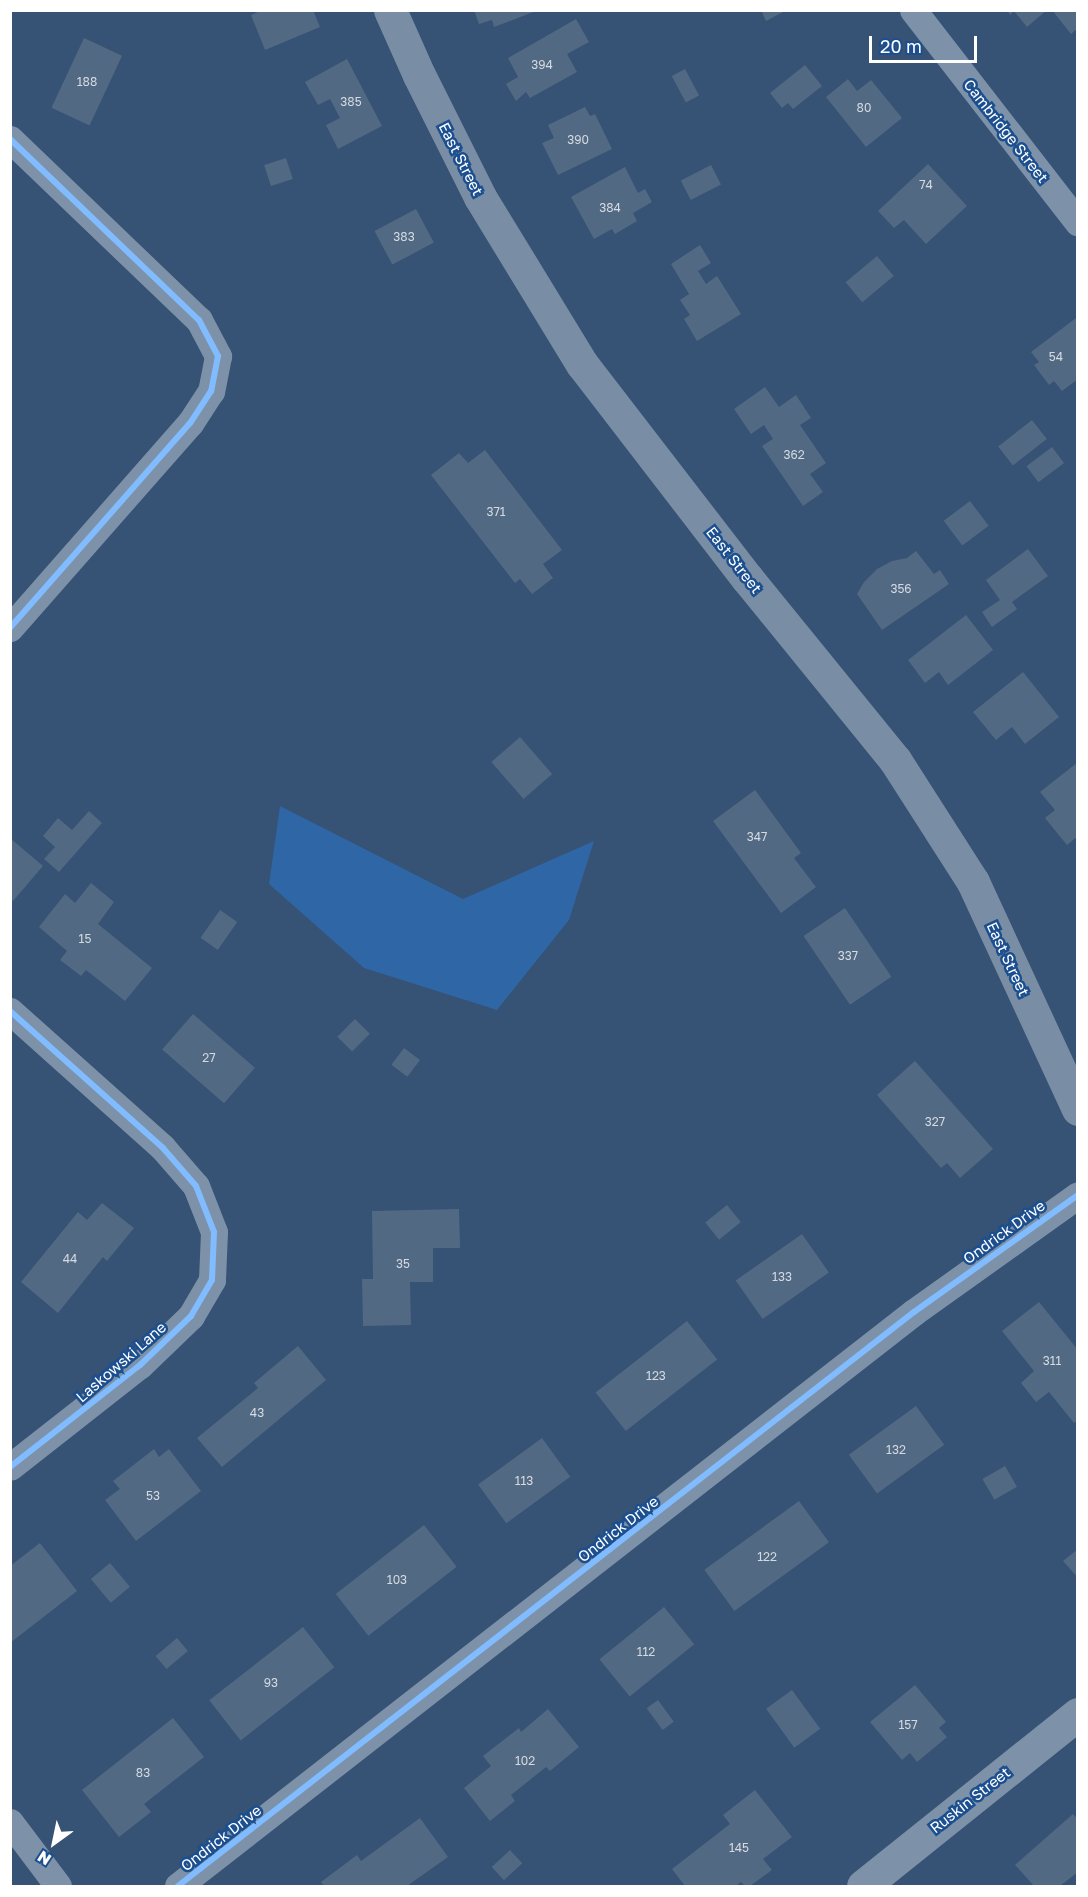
<!DOCTYPE html>
<style>
body{margin:0}
#map{position:relative;width:1088px;height:1897px;overflow:hidden;background:#365274;font-family:"Golos Text",sans-serif}
div>[style]{position:absolute}
[style*='--x']{left:calc(var(--x)*1px);top:calc(var(--y)*1px);width:calc(var(--w)*1px);rotate:calc(var(--a)*1deg)}
.green>*{inset:0;background:#2f66a5}
.building>*{inset:0;background:#526984;transform-origin:0 0}
.minor>*{height:27px;margin:-13.5px;padding:0 13.5px;transform-origin:13.5px;border-radius:13.5px;background:#7d92a8}
.tertiary>*{height:33px;margin:-16.5px;padding:0 16.5px;transform-origin:16.5px;border-radius:16.5px;background:#7d92a8}
.secondary>*{height:33px;margin:-16.5px;padding:0 16.5px;transform-origin:16.5px;border-radius:16.5px;background:#798da4}
.cycleway>*{height:6px;margin:-3px;padding:0 3px;transform-origin:3px;border-radius:3px;background:#80bcff}
span{translate:-50% -50%;white-space:nowrap;text-align:center;line-height:1.15;-webkit-text-stroke:5px #1b4f8f;paint-order:stroke}
.number-label{font-size:12px;color:#d4dae0}
.number-label span{-webkit-text-stroke-width:0}
.street-label{font-size:15px;color:#fff}
.frame{position:absolute;inset:0;border:12px solid #fff;pointer-events:none}
.north{position:absolute;left:24px;top:1813px;width:60px;height:60px;-webkit-text-stroke:4px #1b4f8f;paint-order:stroke;rotate:213deg;font-size:16px;font-weight:700;line-height:24px;text-align:center;color:#fff}
.north::after{content:'';display:block;margin:auto;width:21px;height:27px;background:#fff;clip-path:polygon(50% 0,100% 100%,50% 72%,0 100%)}
.scale{position:absolute;left:869px;top:36px;width:108px;height:27px;box-sizing:border-box;border:3px solid #fff;border-top:0;padding-left:8px;font-size:18px;line-height:21px;white-space:nowrap;color:#fff;-webkit-text-stroke:4px #1b4f8f;paint-order:stroke}
</style>
<div id="map">
<div class="green">
<i style="clip-path:polygon(280px 806px,463px 899px,594px 841px,569px 920px,497px 1010px,364px 968px,269px 884px)"></i>
</div>
<div class="building">
<i style="clip-path:polygon(262px 10px,313px 10px,320px 27px,265px 50px,251px 15px)"></i>
<i style="clip-path:polygon(474px 10px,536px 10px,536px 11px,494px 27px,492px 20px,479px 24px)"></i>
<i style="clip-path:polygon(761px 10px,787px 10px,766px 21px)"></i>
<i style="clip-path:polygon(1007px 10px,1047px 10px,1027px 27px,1014px 11px,1010px 15px)"></i>
<i style="clip-path:polygon(1052px 10px,1078px 10px,1078px 28px,1071px 34px)"></i>
<i style="clip-path:polygon(576px 19px,589px 42px,567px 54px,577px 72px,530px 98px,526px 92px,516px 101px,506px 84px,518px 77px,508px 58px)"></i>
<i style="left:84px;top:38px;width:42px;height:77px;rotate:25deg"></i>
<i style="clip-path:polygon(347px 59px,382px 126px,338px 149px,326px 125px,340px 118px,330px 99px,318px 105px,305px 82px)"></i>
<i style="clip-path:polygon(805px 65px,822px 86px,793px 109px,788px 103px,782px 108px,770px 93px)"></i>
<i style="left:685px;top:69px;width:30px;height:15px;rotate:62deg"></i>
<i style="clip-path:polygon(848px 79px,857px 91px,871px 80px,902px 118px,866px 147px,826px 97px)"></i>
<i style="clip-path:polygon(585px 107px,590px 116px,595px 114px,612px 149px,558px 175px,542px 143px,554px 138px,548px 125px)"></i>
<i style="left:286px;top:158px;width:22px;height:23px;rotate:72deg"></i>
<i style="clip-path:polygon(928px 164px,967px 206px,926px 244px,904px 220px,894px 228px,878px 211px)"></i>
<i style="left:711px;top:165px;width:22px;height:34px;rotate:63deg"></i>
<i style="clip-path:polygon(625px 167px,638px 193px,645px 189px,652px 202px,633px 213px,637px 221px,615px 234px,612px 229px,594px 239px,571px 197px)"></i>
<i style="left:416px;top:209px;width:38px;height:47px;rotate:62deg"></i>
<i style="clip-path:polygon(700px 245px,711px 263px,698px 271px,706px 284px,717px 276px,741px 314px,697px 341px,684px 319px,690px 315px,680px 300px,689px 294px,671px 264px)"></i>
<i style="left:877px;top:256px;width:26px;height:41px;rotate:50deg"></i>
<i style="clip-path:polygon(1076px 318px,1078px 379px,1062px 391px,1054px 381px,1049px 385px,1034px 365px,1039px 362px,1031px 352px)"></i>
<i style="clip-path:polygon(765px 387px,779px 407px,796px 395px,811px 418px,800px 425px,826px 463px,810px 474px,823px 492px,803px 506px,762px 446px,773px 439px,764px 425px,751px 434px,734px 409px)"></i>
<i style="left:1032px;top:420px;width:24px;height:43px;rotate:52deg"></i>
<i style="left:1052px;top:447px;width:20px;height:32px;rotate:53deg"></i>
<i style="clip-path:polygon(485px 450px,562px 550px,543px 564px,553px 578px,532px 594px,520px 579px,515px 583px,431px 475px,459px 453px,468px 463px)"></i>
<i style="left:970px;top:501px;width:31px;height:33px;rotate:53deg"></i>
<i style="clip-path:polygon(1028px 549px,1048px 576px,1012px 602px,1017px 609px,992px 627px,982px 612px,1000px 600px,986px 580px)"></i>
<i style="clip-path:polygon(916px 551px,934px 574px,940px 570px,949px 584px,882px 630px,857px 594px,864px 582px,877px 569px,892px 561px,907px 558px)"></i>
<i style="clip-path:polygon(966px 615px,993px 650px,948px 685px,939px 672px,925px 683px,908px 660px)"></i>
<i style="clip-path:polygon(1023px 672px,1059px 717px,1025px 744px,1012px 727px,996px 740px,973px 712px)"></i>
<i style="left:520px;top:737px;width:49px;height:38px;rotate:49deg"></i>
<i style="clip-path:polygon(1078px 762px,1078px 836px,1067px 845px,1045px 818px,1055px 810px,1040px 792px)"></i>
<i style="clip-path:polygon(755px 790px,801px 853px,794px 858px,816px 887px,781px 913px,713px 821px)"></i>
<i style="clip-path:polygon(89px 811px,102px 823px,59px 872px,44px 859px,55px 847px,43px 836px,58px 818px,72px 830px)"></i>
<i style="clip-path:polygon(10px 838px,43px 866px,13px 901px,10px 899px)"></i>
<i style="clip-path:polygon(91px 883px,114px 902px,98px 924px,152px 968px,125px 1001px,86px 970px,81px 976px,60px 960px,67px 951px,39px 927px,65px 894px,75px 903px)"></i>
<i style="left:845px;top:908px;width:83px;height:50px;rotate:56deg"></i>
<i style="left:220px;top:910px;width:21px;height:34px;rotate:35deg"></i>
<i style="left:193px;top:1014px;width:82px;height:47px;rotate:41deg"></i>
<i style="left:355px;top:1019px;width:21px;height:25px;rotate:45deg"></i>
<i style="left:404px;top:1048px;width:20px;height:21px;rotate:37deg"></i>
<i style="clip-path:polygon(915px 1061px,993px 1149px,960px 1178px,947px 1163px,941px 1168px,877px 1095px)"></i>
<i style="clip-path:polygon(102px 1203px,134px 1228px,107px 1261px,103px 1257px,58px 1313px,21px 1282px,78px 1212px,87px 1220px)"></i>
<i style="left:727px;top:1205px;width:22px;height:28px;rotate:51deg"></i>
<i style="clip-path:polygon(459px 1209px,460px 1248px,433px 1248px,433px 1282px,410px 1282px,411px 1325px,363px 1326px,362px 1279px,373px 1279px,372px 1211px)"></i>
<i style="left:802px;top:1234px;width:47px;height:81px;rotate:55deg"></i>
<i style="clip-path:polygon(1039px 1302px,1078px 1350px,1078px 1420px,1074px 1423px,1049px 1392px,1036px 1402px,1021px 1383px,1034px 1371px,1002px 1331px)"></i>
<i style="left:687px;top:1321px;width:49px;height:116px;rotate:52deg"></i>
<i style="clip-path:polygon(298px 1346px,326px 1380px,222px 1467px,197px 1438px,258px 1388px,254px 1383px)"></i>
<i style="left:916px;top:1406px;width:48px;height:83px;rotate:54deg"></i>
<i style="left:542px;top:1438px;width:48px;height:79px;rotate:54deg"></i>
<i style="clip-path:polygon(154px 1449px,159px 1457px,169px 1449px,201px 1491px,136px 1541px,105px 1500px,120px 1489px,113px 1481px)"></i>
<i style="left:1005px;top:1466px;width:24px;height:26px;rotate:60deg"></i>
<i style="left:799px;top:1501px;width:51px;height:117px;rotate:54deg"></i>
<i style="left:424px;top:1525px;width:53px;height:112px;rotate:52deg"></i>
<i style="clip-path:polygon(40px 1543px,77px 1591px,10px 1643px,10px 1566px)"></i>
<i style="clip-path:polygon(1078px 1549px,1078px 1578px,1063px 1561px)"></i>
<i style="left:110px;top:1563px;width:31px;height:25px;rotate:50deg"></i>
<i style="left:664px;top:1607px;width:48px;height:83px;rotate:51deg"></i>
<i style="left:303px;top:1627px;width:51px;height:119px;rotate:52deg"></i>
<i style="left:177px;top:1638px;width:17px;height:28px;rotate:50deg"></i>
<i style="clip-path:polygon(915px 1685px,946px 1722px,939px 1728px,947px 1737px,917px 1762px,910px 1753px,902px 1760px,870px 1722px)"></i>
<i style="left:792px;top:1690px;width:48px;height:32px;rotate:54deg"></i>
<i style="left:658px;top:1700px;width:27px;height:14px;rotate:54deg"></i>
<i style="clip-path:polygon(548px 1709px,579px 1747px,550px 1771px,546px 1767px,511px 1795px,515px 1801px,490px 1821px,464px 1788px,491px 1766px,483px 1756px,519px 1728px,521px 1732px)"></i>
<i style="clip-path:polygon(173px 1718px,204px 1757px,144px 1804px,151px 1812px,119px 1837px,82px 1790px)"></i>
<i style="clip-path:polygon(755px 1790px,792px 1837px,763px 1859px,772px 1870px,750px 1886px,745px 1886px,741px 1882px,736px 1886px,685px 1886px,672px 1869px,730px 1824px,723px 1815px)"></i>
<i style="clip-path:polygon(1073px 1814px,1078px 1820px,1078px 1872px,1060px 1886px,1034px 1886px,1015px 1865px)"></i>
<i style="clip-path:polygon(420px 1818px,448px 1857px,407px 1886px,324px 1886px,321px 1882px,357px 1855px,361px 1861px)"></i>
<i style="left:510px;top:1850px;width:18px;height:25px;rotate:47deg"></i>
</div>
<div class="minor">
<i style="--x:913;--y:10;--w:269;--a:52.2"></i>
<i style="--x:10;--y:139;--w:262;--a:43.8"></i>
<i style="--x:199;--y:320;--w:41;--a:62.2"></i>
<i style="--x:218;--y:356;--w:36;--a:101"></i>
<i style="--x:211;--y:391;--w:38;--a:123"></i>
<i style="--x:190;--y:423;--w:273;--a:131.3"></i>
<i style="--x:10;--y:1011;--w:205;--a:41.8"></i>
<i style="--x:163;--y:1148;--w:50;--a:49"></i>
<i style="--x:196;--y:1186;--w:49;--a:68.6"></i>
<i style="--x:214;--y:1232;--w:48;--a:92.4"></i>
<i style="--x:212;--y:1280;--w:42;--a:120.3"></i>
<i style="--x:191;--y:1316;--w:71;--a:136.1"></i>
<i style="--x:140;--y:1365;--w:165;--a:141.9"></i>
<i style="--x:10;--y:1822;--w:80;--a:53.1"></i>
<i style="--x:178;--y:1886;--w:933;--a:-37.95"></i>
<i style="--x:914;--y:1312;--w:201;--a:-35.5"></i>
</div>
<div class="tertiary">
<i style="--x:863;--y:1886;--w:275;--a:-38.7"></i>
</div>
<div class="secondary">
<i style="--x:390;--y:10;--w:71;--a:66"></i>
<i style="--x:419;--y:75;--w:136;--a:63.4"></i>
<i style="--x:480;--y:197;--w:196;--a:58.6"></i>
<i style="--x:582;--y:364;--w:270;--a:52.4"></i>
<i style="--x:747;--y:578;--w:235;--a:50.9"></i>
<i style="--x:895;--y:760;--w:145;--a:57.4"></i>
<i style="--x:973;--y:882;--w:250;--a:65.2"></i>
</div>
<div class="cycleway">
<i style="--x:10;--y:139;--w:262;--a:43.8"></i>
<i style="--x:199;--y:320;--w:41;--a:62.2"></i>
<i style="--x:218;--y:356;--w:36;--a:101"></i>
<i style="--x:211;--y:391;--w:38;--a:123"></i>
<i style="--x:190;--y:423;--w:273;--a:131.3"></i>
<i style="--x:10;--y:1011;--w:205;--a:41.8"></i>
<i style="--x:163;--y:1148;--w:50;--a:49"></i>
<i style="--x:196;--y:1186;--w:49;--a:68.6"></i>
<i style="--x:214;--y:1232;--w:48;--a:92.4"></i>
<i style="--x:212;--y:1280;--w:42;--a:120.3"></i>
<i style="--x:191;--y:1316;--w:71;--a:136.1"></i>
<i style="--x:140;--y:1365;--w:165;--a:141.9"></i>
<i style="--x:178;--y:1886;--w:933;--a:-37.95"></i>
<i style="--x:914;--y:1312;--w:201;--a:-35.5"></i>
</div>
<div class="number-label">
<span style="left:542px;top:65px">394</span>
<span style="left:87px;top:82px">188</span>
<span style="left:351px;top:102px">385</span>
<span style="left:864px;top:108px">80</span>
<span style="left:578px;top:140px">390</span>
<span style="left:926px;top:185px">74</span>
<span style="left:610px;top:208px">384</span>
<span style="left:404px;top:237px">383</span>
<span style="left:1056px;top:357px">54</span>
<span style="left:794px;top:455px">362</span>
<span style="left:496px;top:512px">371</span>
<span style="left:901px;top:589px">356</span>
<span style="left:757px;top:837px">347</span>
<span style="left:85px;top:939px">15</span>
<span style="left:848px;top:956px">337</span>
<span style="left:209px;top:1058px">27</span>
<span style="left:935px;top:1122px">327</span>
<span style="left:70px;top:1259px">44</span>
<span style="left:403px;top:1264px">35</span>
<span style="left:782px;top:1277px">133</span>
<span style="left:1052px;top:1361px">311</span>
<span style="left:656px;top:1376px">123</span>
<span style="left:257px;top:1413px">43</span>
<span style="left:896px;top:1450px">132</span>
<span style="left:524px;top:1481px">113</span>
<span style="left:153px;top:1496px">53</span>
<span style="left:767px;top:1557px">122</span>
<span style="left:397px;top:1580px">103</span>
<span style="left:646px;top:1652px">112</span>
<span style="left:271px;top:1683px">93</span>
<span style="left:908px;top:1725px">157</span>
<span style="left:525px;top:1761px">102</span>
<span style="left:143px;top:1773px">83</span>
<span style="left:739px;top:1848px">145</span>
</div>
<div class="street-label">
<span style="left:1006px;top:131px;rotate:52deg">Cambridge Street</span>
<span style="left:461px;top:159px;rotate:63deg">East Street</span>
<span style="left:734px;top:560px;rotate:52deg">East Street</span>
<span style="left:1008px;top:959px;rotate:65deg">East Street</span>
<span style="left:1004px;top:1232px;rotate:-36deg">Ondrick Drive</span>
<span style="left:121px;top:1362px;rotate:-41deg">Laskowski Lane</span>
<span style="left:618px;top:1529px;rotate:-38deg">Ondrick Drive</span>
<span style="left:970px;top:1800px;rotate:-38deg">Ruskin Street</span>
<span style="left:221px;top:1838px;rotate:-38deg">Ondrick Drive</span>
</div>
<div class="frame"></div>
<div class="north">N</div>
<div class="scale">20 m</div>
</div>
